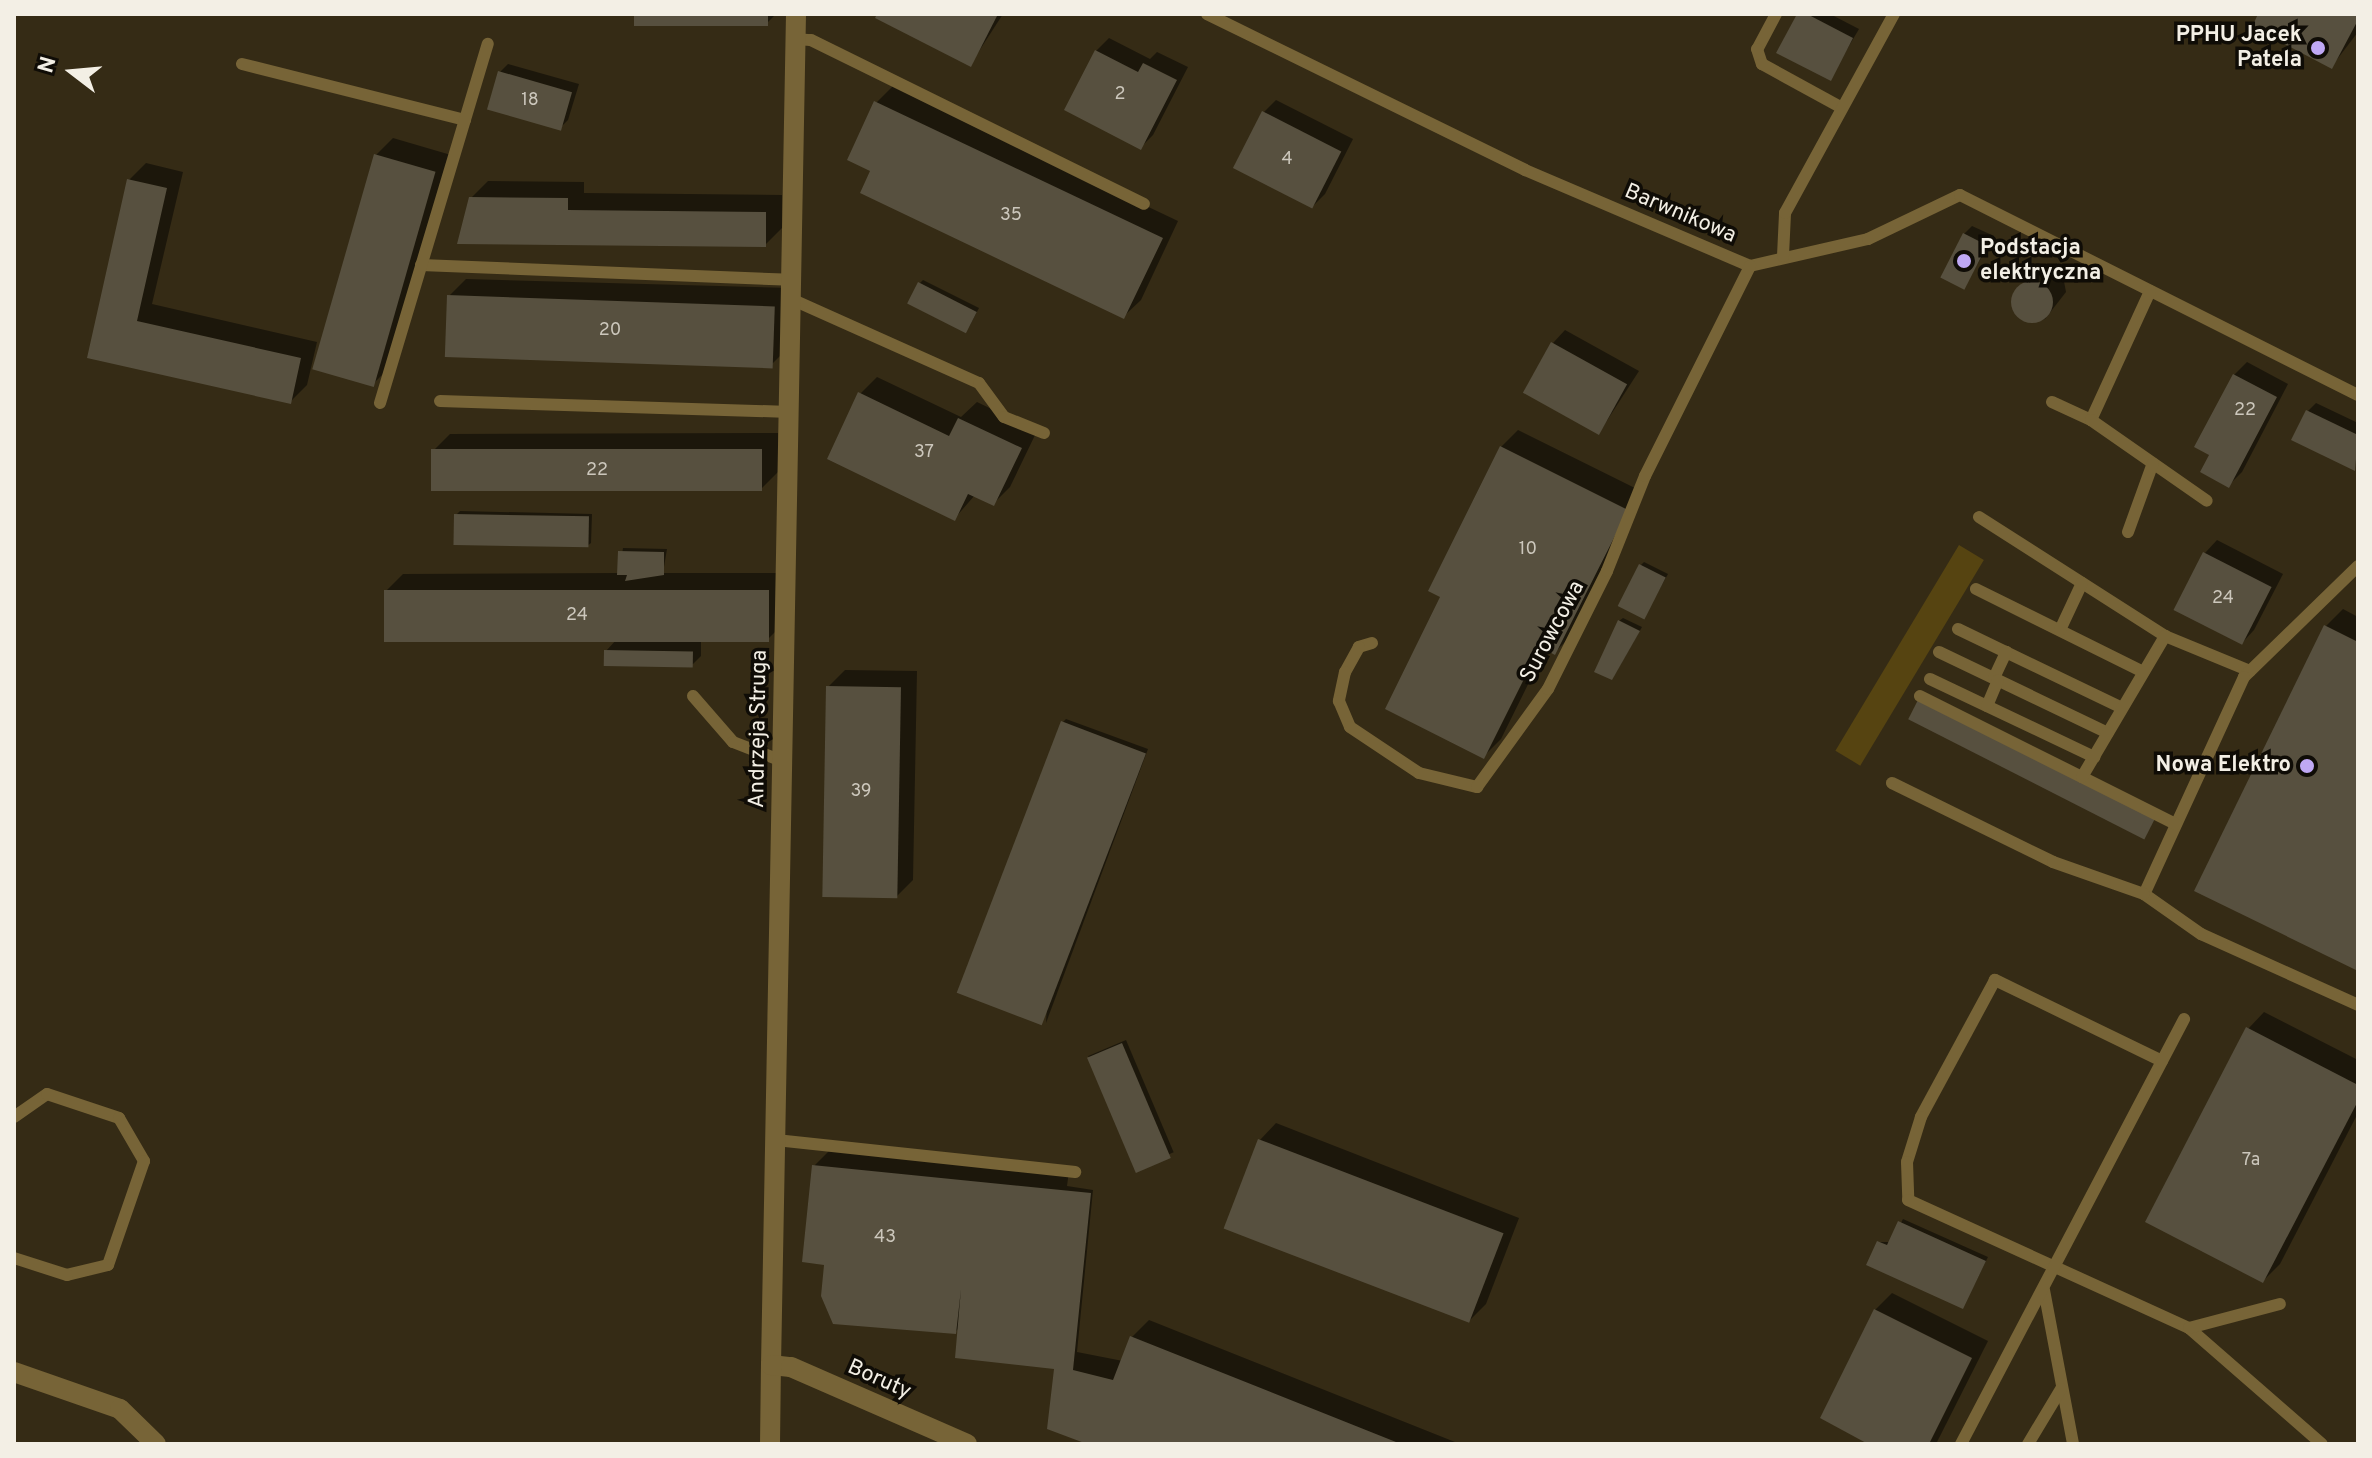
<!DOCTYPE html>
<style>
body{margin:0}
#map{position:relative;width:2372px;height:1458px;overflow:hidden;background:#292213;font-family:Overpass,sans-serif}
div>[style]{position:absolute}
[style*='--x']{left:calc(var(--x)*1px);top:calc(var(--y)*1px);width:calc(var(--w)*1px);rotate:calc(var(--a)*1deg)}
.built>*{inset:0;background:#352b15;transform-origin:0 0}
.water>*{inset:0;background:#564411;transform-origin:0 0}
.shadow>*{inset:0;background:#0007;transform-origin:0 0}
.building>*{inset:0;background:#57503f;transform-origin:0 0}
.round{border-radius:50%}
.service>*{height:12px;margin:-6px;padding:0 6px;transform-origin:6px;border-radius:6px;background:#776437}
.minor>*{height:20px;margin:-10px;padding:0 10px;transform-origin:10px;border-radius:10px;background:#776437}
.tertiary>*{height:20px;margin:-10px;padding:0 10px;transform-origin:10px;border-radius:10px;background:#776437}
.dots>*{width:22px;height:22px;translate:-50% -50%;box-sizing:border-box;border:4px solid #0f0c06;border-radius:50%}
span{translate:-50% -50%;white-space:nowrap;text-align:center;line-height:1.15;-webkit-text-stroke:7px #0f0c06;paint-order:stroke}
.number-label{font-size:18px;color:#ccc7bc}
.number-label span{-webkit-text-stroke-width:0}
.poi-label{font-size:22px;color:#f3efe5;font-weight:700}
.right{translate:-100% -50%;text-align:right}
.left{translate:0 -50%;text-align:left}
.street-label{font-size:22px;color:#f3efe5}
.frame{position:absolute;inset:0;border:16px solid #f3efe5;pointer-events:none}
.north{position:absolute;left:32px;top:32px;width:80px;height:80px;-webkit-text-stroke:6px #0f0c06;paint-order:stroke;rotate:286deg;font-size:22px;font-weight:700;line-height:32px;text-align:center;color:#f3efe5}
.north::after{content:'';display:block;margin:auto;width:28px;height:36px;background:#f3efe5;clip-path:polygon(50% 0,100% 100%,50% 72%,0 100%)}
</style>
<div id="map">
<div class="built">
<i style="left:14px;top:14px;width:2344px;height:1430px"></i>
</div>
<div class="water">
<i style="left:1959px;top:545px;width:29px;height:240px;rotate:31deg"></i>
</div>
<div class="shadow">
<i style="clip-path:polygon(636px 14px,776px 14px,767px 23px)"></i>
<i style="clip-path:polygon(880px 14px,1003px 14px,970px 65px)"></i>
<i style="clip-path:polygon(1799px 14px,1830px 14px,1859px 29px,1830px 78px)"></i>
<i style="clip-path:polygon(2261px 14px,2358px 14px,2358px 32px,2332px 66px)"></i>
<i style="clip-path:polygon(1109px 38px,1150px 59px,1157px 52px,1188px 67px,1153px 135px,1141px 147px,1096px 51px)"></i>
<i style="clip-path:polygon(508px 64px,579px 84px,568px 120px,560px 128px,500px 72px)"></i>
<i style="clip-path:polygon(893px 86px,1178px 221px,1141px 300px,1124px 316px,873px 170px,876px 103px)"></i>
<i style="clip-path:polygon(1276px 100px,1353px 139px,1325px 194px,1312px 207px,1264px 112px)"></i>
<i style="clip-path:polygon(393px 138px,451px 155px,390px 367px,373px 384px,376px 155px)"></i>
<i style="clip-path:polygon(146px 163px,183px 172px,152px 304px,317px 342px,307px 385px,290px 402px,89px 356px,129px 180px)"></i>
<i style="clip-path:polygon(488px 181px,584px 182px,584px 193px,782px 195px,782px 228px,765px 245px,471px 198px)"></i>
<i style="clip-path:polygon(1972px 226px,1994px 236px,1964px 287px,1964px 234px)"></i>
<i style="clip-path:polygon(2048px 268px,2063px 276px,2066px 292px,2045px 319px,2030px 322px,2017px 315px,2012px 303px,2034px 270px)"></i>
<i style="clip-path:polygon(466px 279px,791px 288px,789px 347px,772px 364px,449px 296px)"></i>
<i style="clip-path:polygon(923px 280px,979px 308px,969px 327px,919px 284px)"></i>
<i style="clip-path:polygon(1565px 330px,1639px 371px,1599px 433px,1553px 343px)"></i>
<i style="clip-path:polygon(2247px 362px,2288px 384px,2242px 472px,2229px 485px,2212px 454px,2234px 375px)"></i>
<i style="clip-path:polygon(877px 377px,961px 417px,977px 402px,1037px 431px,1010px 487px,993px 504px,975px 495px,955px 518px,860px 394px)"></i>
<i style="clip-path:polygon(2316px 403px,2358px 423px,2355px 469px,2308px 411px)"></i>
<i style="clip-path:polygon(1518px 430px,1643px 492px,1572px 635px,1555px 652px,1546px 648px,1501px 739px,1484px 756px,1443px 596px,1501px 447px)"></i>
<i style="clip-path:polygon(778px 433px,778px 472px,761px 489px,433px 451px,450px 434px)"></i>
<i style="clip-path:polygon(460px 511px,592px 514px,591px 543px,587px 546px,456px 515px)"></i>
<i style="clip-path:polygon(2217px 540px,2283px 574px,2254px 630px,2242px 643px,2205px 553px)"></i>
<i style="clip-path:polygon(623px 548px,667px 549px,663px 573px,785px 573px,785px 622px,768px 639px,701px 639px,701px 656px,693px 664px,606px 651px,617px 639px,386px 591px,403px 574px,619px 573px)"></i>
<i style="clip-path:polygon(1644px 562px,1668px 574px,1644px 617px,1641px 565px)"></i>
<i style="clip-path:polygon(2343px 609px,2358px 617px,2358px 969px,2326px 626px)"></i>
<i style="clip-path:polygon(1623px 618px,1642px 627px,1615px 674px,1619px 621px)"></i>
<i style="clip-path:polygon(845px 670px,917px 671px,913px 880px,896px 897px,828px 687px)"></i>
<i style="clip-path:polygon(1066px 719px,1148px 749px,1046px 1023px,1062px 723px)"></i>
<i style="clip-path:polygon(2264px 1012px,2358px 1060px,2358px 1113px,2280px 1264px,2263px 1281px,2248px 1029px)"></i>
<i style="left:1126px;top:1040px;width:122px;height:41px;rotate:67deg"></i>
<i style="clip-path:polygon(1276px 1123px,1519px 1218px,1486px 1304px,1469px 1321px,1260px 1140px)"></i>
<i style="clip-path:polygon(831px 1149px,1069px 1171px,1067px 1186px,1093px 1190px,1077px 1352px,1123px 1361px,1132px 1337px,1149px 1320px,1460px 1444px,1090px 1444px,1057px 1367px,959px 1328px,955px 1332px,826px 1263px,814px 1166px)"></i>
<i style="clip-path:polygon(1903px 1219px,1988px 1257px,1963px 1307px,1879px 1242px,1891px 1242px)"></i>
<i style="clip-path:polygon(1892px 1293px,1988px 1341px,1936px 1444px,1870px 1444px,1875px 1310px)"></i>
</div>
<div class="building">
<i style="left:634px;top:14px;width:134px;height:12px"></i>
<i style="clip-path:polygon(877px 14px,998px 14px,971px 67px,875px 18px)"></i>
<i style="clip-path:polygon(1797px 14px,1807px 14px,1853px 38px,1831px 81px,1776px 53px)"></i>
<i style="clip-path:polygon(2258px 14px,2358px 14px,2358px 20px,2332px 69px,2252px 27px)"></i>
<i style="clip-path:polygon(1095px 50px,1138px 72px,1143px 63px,1177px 80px,1141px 150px,1064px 110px)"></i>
<i style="left:498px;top:71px;width:77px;height:40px;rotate:16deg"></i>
<i style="clip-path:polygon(874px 101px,1163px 238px,1124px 319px,860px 193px,870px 171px,847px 160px)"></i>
<i style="left:1262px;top:111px;width:89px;height:64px;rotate:27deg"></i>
<i style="left:374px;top:154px;width:64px;height:224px;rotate:16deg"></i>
<i style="clip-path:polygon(127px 179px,167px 188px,137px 321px,301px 358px,291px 404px,87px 358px)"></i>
<i style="clip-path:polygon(469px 197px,568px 198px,568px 210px,766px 212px,766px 247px,457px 244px)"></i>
<i style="left:1963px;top:233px;width:27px;height:50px;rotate:27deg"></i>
<i class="round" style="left:2011px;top:281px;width:42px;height:42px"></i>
<i style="left:918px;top:282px;width:66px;height:24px;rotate:27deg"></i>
<i style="left:447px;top:295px;width:328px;height:62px;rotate:2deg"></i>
<i style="left:1551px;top:342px;width:87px;height:58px;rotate:29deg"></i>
<i style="clip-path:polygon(2233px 374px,2277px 397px,2229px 488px,2200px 472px,2209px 455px,2194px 447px)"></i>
<i style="clip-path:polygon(858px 392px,949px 436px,958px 418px,1022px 448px,994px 506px,968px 494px,955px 521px,827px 459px)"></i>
<i style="clip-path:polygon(2306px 410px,2358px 435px,2355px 471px,2291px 440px)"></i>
<i style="clip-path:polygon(1500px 446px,1628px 510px,1555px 655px,1540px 647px,1484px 759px,1385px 709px,1440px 597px,1428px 591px)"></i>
<i style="left:762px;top:449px;width:42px;height:331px;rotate:90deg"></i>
<i style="left:454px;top:514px;width:135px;height:31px;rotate:1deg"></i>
<i style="clip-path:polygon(618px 551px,664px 552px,664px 575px,625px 581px,627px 575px,617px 575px)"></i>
<i style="left:2203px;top:552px;width:77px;height:65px;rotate:27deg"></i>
<i style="left:1639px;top:564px;width:30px;height:47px;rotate:27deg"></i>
<i style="left:384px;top:590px;width:385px;height:52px"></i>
<i style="clip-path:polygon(1618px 620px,1640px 631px,1612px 680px,1594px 672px)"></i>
<i style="clip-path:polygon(2324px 625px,2358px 642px,2358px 971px,2194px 891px)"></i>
<i style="left:604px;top:650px;width:89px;height:16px;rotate:1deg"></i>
<i style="left:826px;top:686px;width:75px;height:211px;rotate:1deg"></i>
<i style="left:1920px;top:696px;width:265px;height:26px;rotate:27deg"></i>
<i style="left:1061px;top:721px;width:91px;height:291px;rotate:21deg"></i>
<i style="clip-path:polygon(2246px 1027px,2358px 1085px,2358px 1101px,2263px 1283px,2145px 1222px)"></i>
<i style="left:1122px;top:1043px;width:125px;height:38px;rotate:67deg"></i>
<i style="left:1258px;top:1139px;width:263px;height:96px;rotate:21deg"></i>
<i style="clip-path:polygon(812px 1165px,1091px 1193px,1073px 1370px,1113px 1380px,1130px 1336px,1401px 1444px,1087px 1444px,1047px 1429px,1054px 1369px,955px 1358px,961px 1289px,956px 1334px,833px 1324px,821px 1296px,824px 1265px,802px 1262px)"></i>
<i style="clip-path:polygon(1898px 1221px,1986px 1261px,1963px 1309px,1866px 1265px,1877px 1241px,1887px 1245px)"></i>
<i style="clip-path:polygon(1874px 1309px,1972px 1358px,1929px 1444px,1868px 1444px,1820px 1418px)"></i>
</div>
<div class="service">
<i style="--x:1207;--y:14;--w:354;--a:26.1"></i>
<i style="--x:1525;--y:170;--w:245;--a:23.1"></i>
<i style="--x:1750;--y:266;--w:121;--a:-12.9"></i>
<i style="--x:1868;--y:239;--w:102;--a:-25.6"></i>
<i style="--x:1960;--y:195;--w:445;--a:26.7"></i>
<i style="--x:1776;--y:14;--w:40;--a:118"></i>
<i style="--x:1757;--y:49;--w:16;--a:72"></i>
<i style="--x:1762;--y:64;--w:91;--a:28.8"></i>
<i style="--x:795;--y:39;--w:16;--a:4"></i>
<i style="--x:811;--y:40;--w:371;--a:26.2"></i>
<i style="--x:242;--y:64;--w:230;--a:14.1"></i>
<i style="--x:1783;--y:256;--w:43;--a:-87.3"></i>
<i style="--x:1785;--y:213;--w:227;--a:-61.3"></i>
<i style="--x:421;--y:265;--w:370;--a:2.3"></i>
<i style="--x:791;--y:299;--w:206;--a:24.1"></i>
<i style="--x:979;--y:383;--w:42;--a:53.7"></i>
<i style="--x:1004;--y:417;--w:43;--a:21.8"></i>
<i style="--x:440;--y:401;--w:350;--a:1.8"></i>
<i style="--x:2052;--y:402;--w:43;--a:24.8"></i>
<i style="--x:2091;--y:420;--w:142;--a:-65.4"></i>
<i style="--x:380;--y:403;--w:375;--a:-73.3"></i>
<i style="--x:2091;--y:420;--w:141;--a:34.9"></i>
<i style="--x:1979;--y:517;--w:221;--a:32.6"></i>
<i style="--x:2165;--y:636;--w:92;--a:22.4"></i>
<i style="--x:2128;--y:532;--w:73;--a:-70.1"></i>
<i style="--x:2358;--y:566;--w:159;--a:135.8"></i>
<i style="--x:2244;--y:677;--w:239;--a:114.7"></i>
<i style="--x:2144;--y:894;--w:70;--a:35.1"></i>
<i style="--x:2201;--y:934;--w:172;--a:24.3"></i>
<i style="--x:1976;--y:589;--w:186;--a:26.4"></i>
<i style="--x:1958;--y:629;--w:182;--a:25.7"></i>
<i style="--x:2060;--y:630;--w:52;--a:-64.9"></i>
<i style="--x:1372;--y:643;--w:14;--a:163"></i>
<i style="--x:1359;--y:647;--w:29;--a:119"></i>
<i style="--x:1345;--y:672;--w:30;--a:102"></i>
<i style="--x:1339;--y:701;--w:28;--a:67"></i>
<i style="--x:1350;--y:727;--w:83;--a:33.7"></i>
<i style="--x:1419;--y:773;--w:60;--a:13.6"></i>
<i style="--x:1477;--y:787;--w:121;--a:-54.1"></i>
<i style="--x:1548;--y:689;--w:132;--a:-63.4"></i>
<i style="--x:1607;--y:571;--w:102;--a:-68.2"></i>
<i style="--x:1645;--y:476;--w:235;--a:-63.4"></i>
<i style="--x:1939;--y:652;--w:187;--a:25.6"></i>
<i style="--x:1994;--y:678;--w:29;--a:-65"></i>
<i style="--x:1930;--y:679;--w:182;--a:25.4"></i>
<i style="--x:693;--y:696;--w:61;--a:49"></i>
<i style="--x:733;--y:742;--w:53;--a:21.2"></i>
<i style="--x:1920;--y:696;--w:286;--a:26.6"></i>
<i style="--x:1987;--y:706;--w:28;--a:-67"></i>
<i style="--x:2082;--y:777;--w:164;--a:-59.5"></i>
<i style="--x:1892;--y:783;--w:179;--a:26.1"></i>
<i style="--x:2053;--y:862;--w:96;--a:19.4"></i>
<i style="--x:2162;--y:1061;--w:186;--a:-154.1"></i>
<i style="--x:1995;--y:980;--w:156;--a:118.4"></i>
<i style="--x:1921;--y:1117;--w:47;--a:107.3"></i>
<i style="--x:1907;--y:1162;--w:38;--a:88"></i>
<i style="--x:1908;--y:1200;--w:309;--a:24.5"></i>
<i style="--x:2189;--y:1328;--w:176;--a:41.1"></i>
<i style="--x:14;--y:1117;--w:40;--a:-34.9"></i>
<i style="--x:47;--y:1094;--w:76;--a:18.4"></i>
<i style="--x:119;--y:1118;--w:50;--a:59.8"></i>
<i style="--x:144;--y:1161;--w:110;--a:109.1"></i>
<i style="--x:108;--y:1265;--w:42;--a:166.3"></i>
<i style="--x:67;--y:1275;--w:56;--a:-162.2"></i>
<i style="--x:776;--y:1140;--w:301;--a:6.1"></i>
<i style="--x:2044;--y:1290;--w:157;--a:79.3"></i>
<i style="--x:2189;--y:1328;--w:94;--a:-14.8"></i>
<i style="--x:1961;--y:1444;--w:480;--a:-62.3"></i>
<i style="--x:2028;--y:1444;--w:64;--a:-59"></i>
</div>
<div class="minor">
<i style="--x:14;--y:1372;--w:112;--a:19.2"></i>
<i style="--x:120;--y:1409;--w:50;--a:44.2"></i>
<i style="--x:770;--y:1444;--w:79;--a:-89.3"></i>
</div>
<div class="tertiary">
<i style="--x:796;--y:14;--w:1351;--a:91.06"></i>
<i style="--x:771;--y:1365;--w:20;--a:6"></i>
<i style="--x:791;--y:1367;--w:192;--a:23.6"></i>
</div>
<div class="dots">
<i style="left:2318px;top:48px;background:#bfa8f4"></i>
<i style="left:1964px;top:261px;background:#bfa8f4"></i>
<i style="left:2307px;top:766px;background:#bfa8f4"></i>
</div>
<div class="number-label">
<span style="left:1120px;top:95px">2</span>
<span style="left:530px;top:101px">18</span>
<span style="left:1287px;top:160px">4</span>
<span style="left:1011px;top:216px">35</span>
<span style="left:610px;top:331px">20</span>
<span style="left:2245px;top:411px">22</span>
<span style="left:924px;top:453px">37</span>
<span style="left:597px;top:471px">22</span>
<span style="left:1528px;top:550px">10</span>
<span style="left:2223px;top:599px">24</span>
<span style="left:577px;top:616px">24</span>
<span style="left:861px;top:792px">39</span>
<span style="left:2251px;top:1161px">7a</span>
<span style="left:885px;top:1238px">43</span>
</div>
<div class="poi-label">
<span class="right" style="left:2302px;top:48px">PPHU Jacek<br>Patela</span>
<span class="left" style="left:1980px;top:261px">Podstacja<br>elektryczna</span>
<span class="right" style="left:2291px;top:766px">Nowa Elektro</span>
</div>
<div class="street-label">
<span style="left:1680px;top:214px;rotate:23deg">Barwnikowa</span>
<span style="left:1553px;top:632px;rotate:-62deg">Surowcowa</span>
<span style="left:759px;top:729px;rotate:-89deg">Andrzeja Struga</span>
<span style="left:879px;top:1380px;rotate:24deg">Boruty</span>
</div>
<div class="frame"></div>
<div class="north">N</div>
</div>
